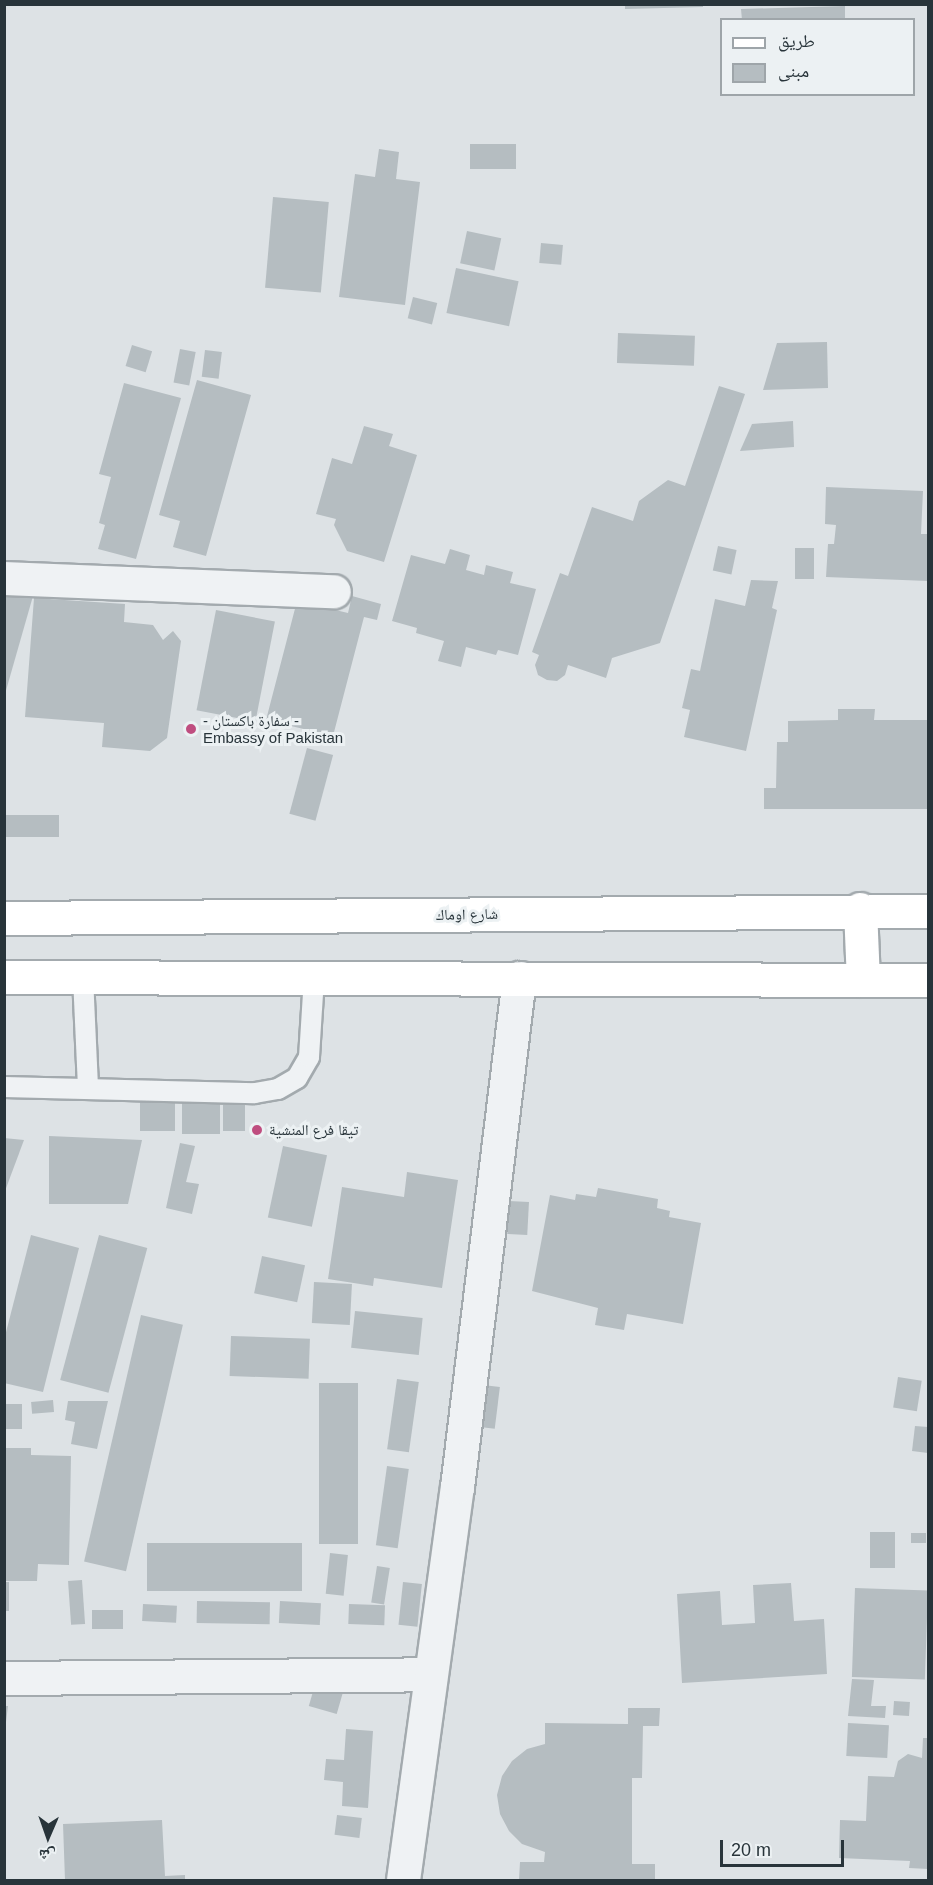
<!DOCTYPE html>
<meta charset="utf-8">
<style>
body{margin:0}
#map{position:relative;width:933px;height:1885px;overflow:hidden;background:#dde2e5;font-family:Arial,"Noto Naskh Arabic",sans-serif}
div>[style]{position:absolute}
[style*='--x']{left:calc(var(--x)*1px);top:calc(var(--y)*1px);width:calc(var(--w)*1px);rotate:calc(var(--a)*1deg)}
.building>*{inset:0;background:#b5bdc1;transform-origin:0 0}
.roads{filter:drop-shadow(2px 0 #a3aaae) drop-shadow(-2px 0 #a3aaae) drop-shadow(0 2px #a3aaae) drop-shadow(0 -2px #a3aaae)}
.lane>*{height:20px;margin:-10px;padding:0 10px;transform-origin:10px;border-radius:10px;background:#eff2f4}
.street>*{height:33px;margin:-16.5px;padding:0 16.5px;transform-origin:16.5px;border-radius:16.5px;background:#eff2f4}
.primary>*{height:33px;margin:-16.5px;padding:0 16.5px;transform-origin:16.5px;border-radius:16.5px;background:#fff}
.dots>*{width:16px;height:16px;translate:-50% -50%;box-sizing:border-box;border:3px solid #ecf1f3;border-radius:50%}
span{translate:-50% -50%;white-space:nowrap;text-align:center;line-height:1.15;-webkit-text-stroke:6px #ecf1f3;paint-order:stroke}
.poi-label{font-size:15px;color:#28343a}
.left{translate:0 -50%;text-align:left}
.street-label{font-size:15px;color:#28343a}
.frame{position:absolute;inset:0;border:6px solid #28343a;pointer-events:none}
.legend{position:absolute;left:720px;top:18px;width:195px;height:78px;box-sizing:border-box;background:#ecf1f3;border:2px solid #9ea5a9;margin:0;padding:8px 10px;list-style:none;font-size:18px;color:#28343a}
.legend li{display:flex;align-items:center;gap:12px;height:30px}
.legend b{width:30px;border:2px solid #9ea5a9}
.north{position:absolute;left:18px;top:1807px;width:60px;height:60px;-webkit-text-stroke:4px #ecf1f3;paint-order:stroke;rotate:182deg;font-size:16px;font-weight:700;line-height:24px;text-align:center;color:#28343a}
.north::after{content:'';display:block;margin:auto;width:21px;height:27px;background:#28343a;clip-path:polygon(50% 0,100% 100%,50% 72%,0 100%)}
.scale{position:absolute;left:720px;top:1840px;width:124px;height:27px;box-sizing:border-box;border:3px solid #28343a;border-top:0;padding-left:8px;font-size:18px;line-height:21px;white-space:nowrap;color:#28343a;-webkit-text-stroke:4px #ecf1f3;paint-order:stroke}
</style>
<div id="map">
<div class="building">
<i style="clip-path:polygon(625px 4px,703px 4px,703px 7px,625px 9px)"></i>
<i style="clip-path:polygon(845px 6px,845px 20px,742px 20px,741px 9px)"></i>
<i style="left:516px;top:144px;width:25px;height:46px;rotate:90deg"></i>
<i style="clip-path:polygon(379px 149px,399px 152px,396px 179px,420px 182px,405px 305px,339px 297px,355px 174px,375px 177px)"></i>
<i style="left:273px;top:197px;width:56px;height:91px;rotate:5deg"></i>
<i style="left:467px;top:231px;width:35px;height:33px;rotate:12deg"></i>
<i style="left:541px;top:243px;width:22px;height:20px;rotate:5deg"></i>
<i style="left:456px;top:268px;width:64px;height:46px;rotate:12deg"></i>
<i style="left:413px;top:297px;width:25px;height:22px;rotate:14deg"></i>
<i style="left:618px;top:333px;width:77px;height:30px;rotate:2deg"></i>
<i style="clip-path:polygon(827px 342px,828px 388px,763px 390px,777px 343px)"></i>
<i style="left:132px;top:345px;width:21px;height:22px;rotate:17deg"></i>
<i style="left:180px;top:349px;width:16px;height:34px;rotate:11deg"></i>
<i style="left:205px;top:350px;width:17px;height:27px;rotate:7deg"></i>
<i style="clip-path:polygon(197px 380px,251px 395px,206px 556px,173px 547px,180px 521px,159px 515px)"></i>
<i style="clip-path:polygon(124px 383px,181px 398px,136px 559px,98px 549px,105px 525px,99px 523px,111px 477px,99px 474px)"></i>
<i style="clip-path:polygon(719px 386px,745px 394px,660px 643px,612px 658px,606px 678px,568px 665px,565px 675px,557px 681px,547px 680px,538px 675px,535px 665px,539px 655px,532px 652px,560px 573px,568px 576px,592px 507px,633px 521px,639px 501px,668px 480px,685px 486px)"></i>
<i style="clip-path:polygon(793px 421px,794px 447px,740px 451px,752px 424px)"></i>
<i style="clip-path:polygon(364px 426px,393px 434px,389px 446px,417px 455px,384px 562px,347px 551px,334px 525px,336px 519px,316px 514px,332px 458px,352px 464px)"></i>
<i style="clip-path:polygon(826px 487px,923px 491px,921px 534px,928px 534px,928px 581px,826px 577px,828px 544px,834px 544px,836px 525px,825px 524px)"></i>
<i style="left:718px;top:546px;width:19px;height:25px;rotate:12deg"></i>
<i style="left:795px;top:548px;width:19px;height:31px"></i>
<i style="clip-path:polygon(450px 549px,470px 555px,466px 570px,484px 575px,486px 565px,513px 572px,510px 583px,536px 589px,518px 655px,498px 650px,496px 655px,466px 647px,461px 667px,438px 661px,444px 641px,416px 633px,417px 628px,392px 621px,411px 555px,445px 564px)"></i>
<i style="clip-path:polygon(751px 580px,778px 581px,772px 608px,777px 610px,746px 751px,684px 737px,690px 710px,682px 708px,691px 669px,700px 671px,715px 599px,745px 606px)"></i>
<i style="clip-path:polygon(4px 588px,33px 596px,5px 694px,4px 694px)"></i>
<i style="clip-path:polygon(352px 596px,381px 604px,377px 620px,364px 617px,333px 736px,266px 720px,297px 601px,348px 613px)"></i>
<i style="clip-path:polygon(34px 598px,125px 604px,124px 622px,153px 625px,163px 640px,173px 631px,181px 641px,167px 738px,150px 751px,102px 747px,104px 723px,25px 717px)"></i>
<i style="left:216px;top:610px;width:60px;height:102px;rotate:11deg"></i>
<i style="clip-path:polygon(838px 709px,875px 709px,874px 720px,928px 720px,928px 809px,764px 809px,764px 788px,776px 788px,777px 742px,788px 742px,788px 721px,838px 720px)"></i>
<i style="left:307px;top:748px;width:27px;height:68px;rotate:15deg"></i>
<i style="left:4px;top:815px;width:55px;height:22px"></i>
<i style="left:140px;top:1094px;width:35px;height:37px"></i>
<i style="left:182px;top:1099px;width:38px;height:35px"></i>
<i style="left:223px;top:1105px;width:22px;height:26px"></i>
<i style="clip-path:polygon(49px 1136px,142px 1140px,128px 1204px,49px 1204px)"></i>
<i style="clip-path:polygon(4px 1138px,24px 1140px,5px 1191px,4px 1191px)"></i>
<i style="clip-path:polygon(180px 1143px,195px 1146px,186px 1182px,199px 1184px,192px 1214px,166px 1208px)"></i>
<i style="left:283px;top:1146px;width:45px;height:73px;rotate:12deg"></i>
<i style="clip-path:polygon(407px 1172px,458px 1180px,442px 1288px,374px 1278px,373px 1286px,328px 1279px,342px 1187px,404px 1197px)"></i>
<i style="clip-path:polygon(598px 1188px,658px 1199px,657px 1208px,670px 1211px,669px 1217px,701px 1223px,683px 1324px,627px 1314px,624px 1330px,595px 1325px,598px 1308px,532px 1291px,550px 1195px,575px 1200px,576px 1194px,596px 1197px)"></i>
<i style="left:509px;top:1201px;width:20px;height:33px;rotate:3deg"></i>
<i style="clip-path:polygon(31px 1235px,79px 1248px,43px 1392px,4px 1383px,4px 1340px)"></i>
<i style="left:99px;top:1235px;width:50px;height:150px;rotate:15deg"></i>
<i style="left:262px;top:1256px;width:44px;height:38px;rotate:12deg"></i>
<i style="left:314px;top:1282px;width:38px;height:41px;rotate:3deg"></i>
<i style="left:355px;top:1311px;width:68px;height:37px;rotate:6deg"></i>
<i style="left:141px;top:1315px;width:43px;height:253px;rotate:13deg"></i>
<i style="left:231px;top:1336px;width:79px;height:40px;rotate:2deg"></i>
<i style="left:898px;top:1377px;width:24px;height:31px;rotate:9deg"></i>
<i style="left:397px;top:1379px;width:22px;height:71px;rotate:8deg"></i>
<i style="left:319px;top:1383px;width:39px;height:161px"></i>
<i style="left:483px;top:1385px;width:17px;height:42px;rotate:7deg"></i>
<i style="left:53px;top:1400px;width:12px;height:22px;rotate:85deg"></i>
<i style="clip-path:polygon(68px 1401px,108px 1401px,97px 1449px,71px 1444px,75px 1422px,65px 1420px)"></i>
<i style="left:4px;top:1404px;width:18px;height:25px"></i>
<i style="clip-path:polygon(915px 1426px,928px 1427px,928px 1453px,912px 1451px)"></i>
<i style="clip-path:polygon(4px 1448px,31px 1448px,31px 1455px,71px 1456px,69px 1565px,38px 1564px,37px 1581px,4px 1581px)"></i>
<i style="left:387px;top:1466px;width:22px;height:80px;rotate:8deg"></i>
<i style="left:870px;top:1532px;width:25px;height:36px"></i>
<i style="left:911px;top:1533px;width:15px;height:10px"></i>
<i style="left:147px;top:1543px;width:155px;height:48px"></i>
<i style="left:330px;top:1553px;width:18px;height:41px;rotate:6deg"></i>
<i style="left:377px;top:1566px;width:13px;height:37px;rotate:9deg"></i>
<i style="left:82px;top:1580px;width:44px;height:14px;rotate:86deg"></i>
<i style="left:4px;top:1582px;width:5px;height:29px"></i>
<i style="left:403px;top:1582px;width:19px;height:43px;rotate:6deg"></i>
<i style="clip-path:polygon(791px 1583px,794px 1621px,824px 1619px,827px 1674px,682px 1683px,677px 1594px,720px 1591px,722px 1625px,755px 1623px,753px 1585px)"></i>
<i style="left:855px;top:1588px;width:73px;height:89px;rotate:2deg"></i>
<i style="left:197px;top:1601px;width:73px;height:22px;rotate:1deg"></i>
<i style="left:280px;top:1601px;width:41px;height:22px;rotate:3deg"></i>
<i style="left:143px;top:1604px;width:34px;height:17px;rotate:3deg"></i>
<i style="left:349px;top:1604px;width:36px;height:20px;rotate:2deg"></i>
<i style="left:92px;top:1610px;width:31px;height:19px"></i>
<i style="clip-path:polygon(852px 1679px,874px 1680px,871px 1706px,886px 1706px,885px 1718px,848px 1716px)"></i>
<i style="left:316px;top:1681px;width:29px;height:26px;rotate:16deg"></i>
<i style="left:894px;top:1701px;width:16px;height:14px;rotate:4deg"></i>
<i style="clip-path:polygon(4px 1706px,8px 1706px,6px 1722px,4px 1722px)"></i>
<i style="clip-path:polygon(628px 1708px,660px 1708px,659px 1726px,643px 1726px,642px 1778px,632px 1778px,632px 1864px,655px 1864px,655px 1880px,519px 1880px,520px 1862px,544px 1862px,545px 1852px,522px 1844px,509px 1831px,500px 1814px,497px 1795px,502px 1776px,512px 1761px,527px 1749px,545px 1744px,545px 1723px,628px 1724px)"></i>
<i style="left:848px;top:1723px;width:41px;height:33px;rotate:3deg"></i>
<i style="clip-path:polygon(346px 1729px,373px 1731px,368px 1808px,342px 1806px,343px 1782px,324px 1780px,326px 1759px,344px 1760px)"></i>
<i style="clip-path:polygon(923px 1738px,928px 1738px,928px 1869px,909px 1868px,910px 1861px,839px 1858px,840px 1820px,866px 1821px,868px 1776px,894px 1777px,898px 1761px,908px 1754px,922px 1758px)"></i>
<i style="left:337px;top:1815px;width:25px;height:20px;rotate:7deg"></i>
<i style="clip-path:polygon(162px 1820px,165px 1876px,185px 1875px,185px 1880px,65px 1880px,63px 1824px)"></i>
</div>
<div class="roads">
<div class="lane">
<i style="--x:83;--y:977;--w:112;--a:87.4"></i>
<i style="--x:4;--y:1087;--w:251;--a:1.4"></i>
<i style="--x:255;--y:1093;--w:23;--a:-10"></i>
<i style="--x:278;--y:1089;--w:22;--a:-30"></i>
<i style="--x:297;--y:1078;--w:24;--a:-60"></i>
<i style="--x:309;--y:1057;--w:80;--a:-86.4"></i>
</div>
<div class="street">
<i style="--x:4;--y:578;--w:330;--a:2.3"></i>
<i style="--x:4;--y:1678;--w:426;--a:-0.5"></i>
<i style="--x:403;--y:1880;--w:397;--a:-82.2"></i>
<i style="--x:457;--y:1487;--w:513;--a:-83.06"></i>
</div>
<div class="primary">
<i style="--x:860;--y:909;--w:71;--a:87.6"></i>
<i style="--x:4;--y:918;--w:924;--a:-0.43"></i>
<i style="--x:4;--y:977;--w:924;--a:0.19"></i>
</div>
</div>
<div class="dots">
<i style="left:191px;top:729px;background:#bf4d7f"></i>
<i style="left:257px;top:1130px;background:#bf4d7f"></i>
</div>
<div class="poi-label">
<span class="left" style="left:203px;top:729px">- سفارة باكستان -<br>Embassy of Pakistan</span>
<span class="left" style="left:269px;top:1130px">تيقا فرع المنشية</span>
</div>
<div class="street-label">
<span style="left:467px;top:914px;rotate:-1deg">شارع اوماك</span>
</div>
<div class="frame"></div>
<ul class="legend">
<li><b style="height:8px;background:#fff"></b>طريق</li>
<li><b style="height:16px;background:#b5bdc1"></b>مبنى</li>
</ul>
<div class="north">ش</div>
<div class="scale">20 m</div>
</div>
